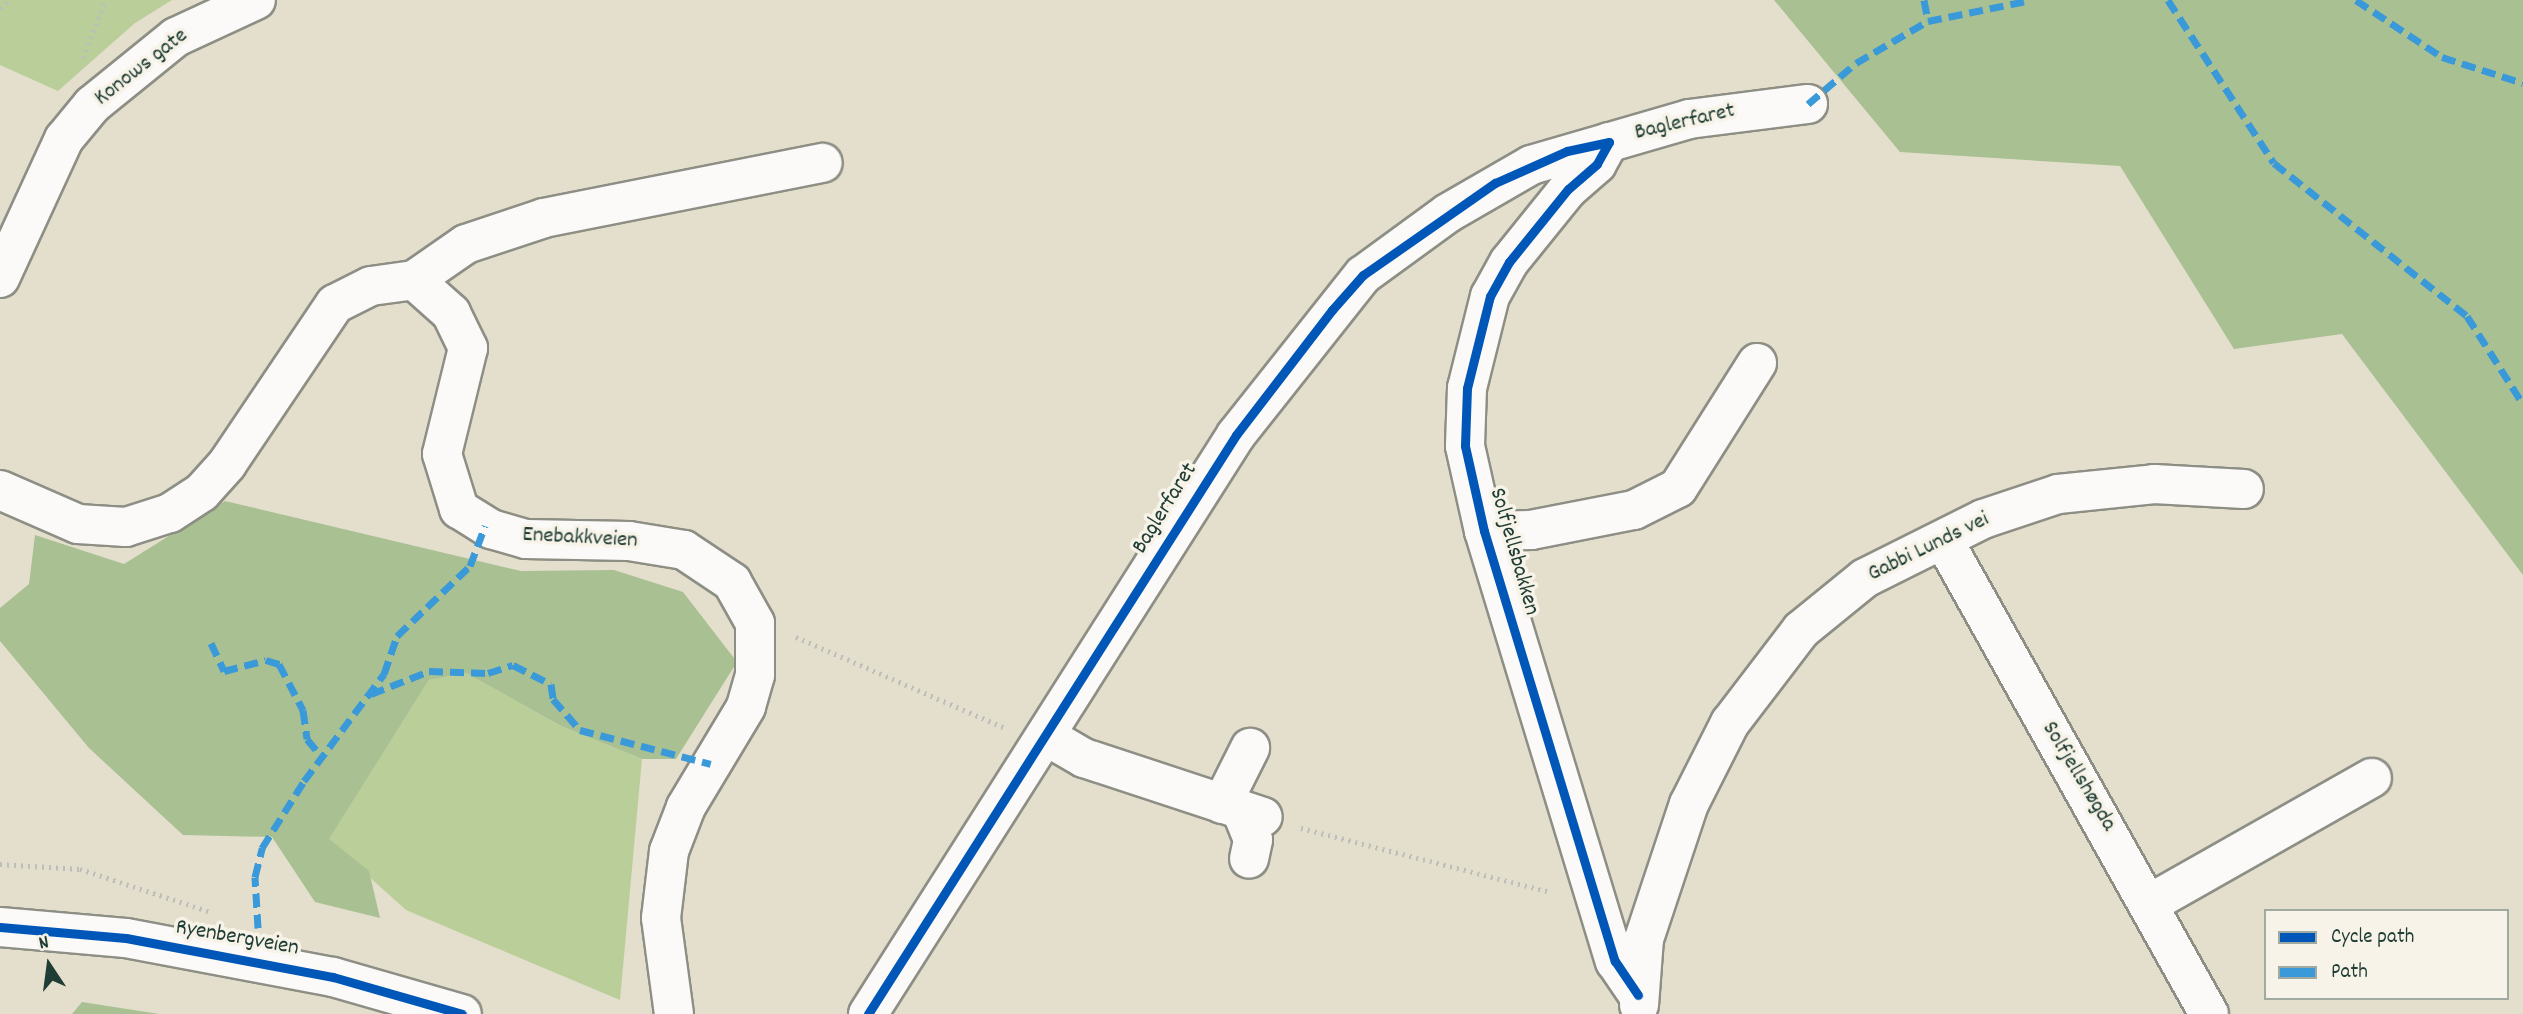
<!DOCTYPE html>
<meta charset="utf-8">
<style>
body{margin:0}
#map{position:relative;width:2523px;height:1014px;overflow:hidden;background:#e4decd;font-family:Dekko,sans-serif}
div>[style]{position:absolute}
[style*='--x']{left:calc(var(--x)*1px);top:calc(var(--y)*1px);width:calc(var(--w)*1px);rotate:calc(var(--a)*1deg)}
.green>*{inset:0;background:#b9ce99}
.forest>*{inset:0;background:#a9c092}
.path>*{height:4.5px;margin-top:-2.25px;transform-origin:0;background:repeating-linear-gradient(90deg,#bcbeb9 0 2px,transparent 0 7px)}
.roads{filter:drop-shadow(2px 0 #8d8f85) drop-shadow(-2px 0 #8d8f85) drop-shadow(0 2px #8d8f85) drop-shadow(0 -2px #8d8f85)}
.minor>*{height:38px;margin:-19px;padding:0 19px;transform-origin:19px;border-radius:19px;background:#fbfaf8}
.major>*{height:38px;margin:-19px;padding:0 19px;transform-origin:19px;border-radius:19px;background:#fbfaf8}
.quiet>*{height:7px;margin-top:-3.5px;transform-origin:0;background:repeating-linear-gradient(90deg,#3a99d8 0 14px,transparent 0 21px)}
.cycleway>*{height:9px;margin:-4.5px;padding:0 4.5px;transform-origin:4.5px;border-radius:4.5px;background:#0057b8}
span{translate:-50% -50%;white-space:nowrap;text-align:center;line-height:1.15;-webkit-text-stroke:7px #f7f3e8;paint-order:stroke}
.street-label{font-size:23px;color:#1f3d34}
.legend{position:absolute;left:2264px;top:909px;width:245px;height:91px;box-sizing:border-box;background:#f7f3e8;border:2px solid #a1aaa0;margin:0;padding:9px 12px;list-style:none;font-size:21px;color:#1f3d34}
.legend li{display:flex;align-items:center;gap:14px;height:35px}
.legend b{width:35px;border:2px solid #a1aaa0}
.north{position:absolute;left:14px;top:930px;width:70px;height:70px;-webkit-text-stroke:5px #f7f3e8;paint-order:stroke;rotate:347deg;font-size:19px;font-weight:700;line-height:28px;text-align:center;color:#1f3d34}
.north::after{content:'';display:block;margin:auto;width:24px;height:32px;background:#1f3d34;clip-path:polygon(50% 0,100% 100%,50% 72%,0 100%)}
</style>
<div id="map">
<div class="green">
<i style="clip-path:polygon(0 0,172px 0,135px 23px,58px 91px,0 65px)"></i>
<i style="clip-path:polygon(466px 673px,561px 726px,642px 759px,620px 1000px,406px 910px,328px 840px,429px 680px)"></i>
</div>
<div class="forest">
<i style="clip-path:polygon(1774px 0,2523px 0,2523px 575px,2342px 334px,2234px 349px,2120px 166px,1900px 152px)"></i>
<i style="clip-path:polygon(225px 501px,521px 571px,614px 570px,683px 592px,737px 662px,676px 759px,642px 759px,561px 726px,466px 673px,429px 680px,329px 839px,369px 871px,380px 918px,315px 902px,272px 837px,183px 835px,89px 748px,0 641px,0 608px,29px 584px,35px 535px,124px 564px)"></i>
<i style="clip-path:polygon(82px 1002px,159px 1014px,72px 1014px)"></i>
</div>
<div class="path">
<i style="--x:0;--y:8;--w:13;--a:-39"></i>
<i style="--x:83;--y:58;--w:62;--a:-69.2"></i>
<i style="--x:796;--y:637;--w:226;--a:23.5"></i>
<i style="--x:1301;--y:828;--w:257;--a:14.4"></i>
<i style="--x:0;--y:864;--w:80;--a:3.6"></i>
<i style="--x:80;--y:869;--w:135;--a:18.2"></i>
</div>
<div class="roads">
<div class="minor">
<i style="--x:1609;--y:142;--w:25;--a:119"></i>
<i style="--x:1597;--y:164;--w:38;--a:139"></i>
<i style="--x:1568;--y:189;--w:94;--a:128.9"></i>
<i style="--x:1509;--y:262;--w:39;--a:119"></i>
<i style="--x:1490;--y:296;--w:95;--a:104"></i>
<i style="--x:1467;--y:388;--w:58;--a:92"></i>
<i style="--x:1465;--y:446;--w:87;--a:77.4"></i>
<i style="--x:1484;--y:531;--w:450;--a:73.1"></i>
<i style="--x:1615;--y:961;--w:41;--a:55.9"></i>
<i style="--x:0;--y:278;--w:153;--a:-65.3"></i>
<i style="--x:64;--y:139;--w:44;--a:-50.5"></i>
<i style="--x:92;--y:105;--w:108;--a:-39"></i>
<i style="--x:176;--y:37;--w:88;--a:-24.8"></i>
<i style="--x:414;--y:280;--w:63;--a:-34.7"></i>
<i style="--x:466;--y:244;--w:82;--a:-18.4"></i>
<i style="--x:544;--y:218;--w:284;--a:-11.2"></i>
<i style="--x:0;--y:490;--w:85;--a:23.6"></i>
<i style="--x:78;--y:524;--w:48;--a:3.6"></i>
<i style="--x:126;--y:527;--w:46;--a:-17.7"></i>
<i style="--x:170;--y:513;--w:38;--a:-33"></i>
<i style="--x:202;--y:492;--w:38;--a:-48"></i>
<i style="--x:227;--y:464;--w:193;--a:-56"></i>
<i style="--x:335;--y:304;--w:40;--a:-26.6"></i>
<i style="--x:371;--y:286;--w:43;--a:-7.9"></i>
<i style="--x:414;--y:280;--w:50;--a:41.7"></i>
<i style="--x:451;--y:313;--w:39;--a:64"></i>
<i style="--x:468;--y:348;--w:109;--a:103.8"></i>
<i style="--x:442;--y:454;--w:58;--a:72.8"></i>
<i style="--x:459;--y:509;--w:38;--a:32"></i>
<i style="--x:491;--y:529;--w:36;--a:16"></i>
<i style="--x:526;--y:539;--w:103;--a:1.1"></i>
<i style="--x:629;--y:541;--w:56;--a:9.3"></i>
<i style="--x:684;--y:550;--w:58;--a:33.7"></i>
<i style="--x:732;--y:582;--w:47;--a:60.7"></i>
<i style="--x:755;--y:623;--w:52;--a:90"></i>
<i style="--x:755;--y:675;--w:33;--a:106"></i>
<i style="--x:746;--y:707;--w:117;--a:121"></i>
<i style="--x:686;--y:807;--w:47;--a:111.1"></i>
<i style="--x:669;--y:851;--w:67;--a:96.8"></i>
<i style="--x:661;--y:918;--w:97;--a:82.3"></i>
<i style="--x:1484;--y:531;--w:47;--a:-1.2"></i>
<i style="--x:1531;--y:530;--w:105;--a:-11"></i>
<i style="--x:1634;--y:510;--w:49;--a:-26.6"></i>
<i style="--x:1678;--y:488;--w:148;--a:-57.7"></i>
<i style="--x:1944;--y:541;--w:542;--a:60.74"></i>
<i style="--x:1046;--y:736;--w:44;--a:30.1"></i>
<i style="--x:1084;--y:758;--w:188;--a:18.2"></i>
<i style="--x:1222;--y:804;--w:63;--a:-63.4"></i>
<i style="--x:1241;--y:810;--w:32;--a:68"></i>
<i style="--x:1253;--y:840;--w:19;--a:102"></i>
<i style="--x:2149;--y:904;--w:256;--a:-29.5"></i>
<i style="--x:1639;--y:1005;--w:66;--a:-85.7"></i>
<i style="--x:1644;--y:939;--w:142;--a:-71.6"></i>
<i style="--x:1689;--y:804;--w:91;--a:-63.2"></i>
<i style="--x:1730;--y:723;--w:117;--a:-52.6"></i>
<i style="--x:1801;--y:630;--w:82;--a:-39.1"></i>
<i style="--x:1865;--y:578;--w:132;--a:-26.6"></i>
<i style="--x:1983;--y:519;--w:79;--a:-18.4"></i>
<i style="--x:2058;--y:494;--w:97;--a:-5.9"></i>
<i style="--x:2154;--y:484;--w:90;--a:3.2"></i>
<i style="--x:868;--y:1014;--w:686;--a:-57.56"></i>
<i style="--x:1236;--y:435;--w:204;--a:-51.6"></i>
<i style="--x:1363;--y:275;--w:105;--a:-36.1"></i>
<i style="--x:1448;--y:213;--w:96;--a:-30"></i>
<i style="--x:1531;--y:165;--w:165;--a:-16.2"></i>
<i style="--x:1689;--y:119;--w:120;--a:-7.2"></i>
</div>
<div class="major">
<i style="--x:0;--y:927;--w:126;--a:5"></i>
<i style="--x:126;--y:938;--w:211;--a:10.7"></i>
<i style="--x:333;--y:977;--w:134;--a:16"></i>
</div>
</div>
<div class="quiet">
<i style="--x:1924;--y:0;--w:21;--a:79"></i>
<i style="--x:2168;--y:0;--w:194;--a:57"></i>
<i style="--x:2274;--y:163;--w:246;--a:38.4"></i>
<i style="--x:2467;--y:316;--w:104;--a:57.5"></i>
<i style="--x:2356;--y:0;--w:103;--a:33.5"></i>
<i style="--x:2442;--y:57;--w:85;--a:17.8"></i>
<i style="--x:1808;--y:104;--w:63;--a:-40.5"></i>
<i style="--x:1856;--y:63;--w:83;--a:-30.3"></i>
<i style="--x:1928;--y:21;--w:105;--a:-11.5"></i>
<i style="--x:211;--y:643;--w:31;--a:65"></i>
<i style="--x:224;--y:671;--w:43;--a:-14.7"></i>
<i style="--x:266;--y:660;--w:14;--a:17"></i>
<i style="--x:279;--y:664;--w:52;--a:62.4"></i>
<i style="--x:303;--y:710;--w:29;--a:82"></i>
<i style="--x:307;--y:739;--w:26;--a:50"></i>
<i style="--x:371;--y:694;--w:62;--a:-21.6"></i>
<i style="--x:429;--y:671;--w:59;--a:1.9"></i>
<i style="--x:488;--y:673;--w:26;--a:-18"></i>
<i style="--x:513;--y:665;--w:42;--a:26.6"></i>
<i style="--x:551;--y:684;--w:15;--a:82"></i>
<i style="--x:553;--y:699;--w:41;--a:48.9"></i>
<i style="--x:580;--y:730;--w:135;--a:14.5"></i>
<i style="--x:258;--y:928;--w:51;--a:-93.4"></i>
<i style="--x:255;--y:877;--w:30;--a:-76"></i>
<i style="--x:262;--y:848;--w:79;--a:-57.9"></i>
<i style="--x:304;--y:781;--w:134;--a:-53.2"></i>
<i style="--x:384;--y:674;--w:40;--a:-71.1"></i>
<i style="--x:397;--y:636;--w:101;--a:-43.8"></i>
<i style="--x:470;--y:566;--w:43;--a:-69.4"></i>
</div>
<div class="cycleway">
<i style="--x:1609;--y:142;--w:25;--a:119"></i>
<i style="--x:1597;--y:164;--w:38;--a:139"></i>
<i style="--x:1568;--y:189;--w:94;--a:128.9"></i>
<i style="--x:1509;--y:262;--w:39;--a:119"></i>
<i style="--x:1490;--y:296;--w:95;--a:104"></i>
<i style="--x:1467;--y:388;--w:58;--a:92"></i>
<i style="--x:1465;--y:446;--w:87;--a:77.4"></i>
<i style="--x:1484;--y:531;--w:450;--a:73.1"></i>
<i style="--x:1615;--y:961;--w:41;--a:55.9"></i>
<i style="--x:0;--y:927;--w:126;--a:5"></i>
<i style="--x:126;--y:938;--w:211;--a:10.7"></i>
<i style="--x:333;--y:977;--w:134;--a:16"></i>
<i style="--x:868;--y:1014;--w:686;--a:-57.56"></i>
<i style="--x:1236;--y:435;--w:158;--a:-52.5"></i>
<i style="--x:1332;--y:310;--w:47;--a:-48.5"></i>
<i style="--x:1363;--y:275;--w:161;--a:-34.9"></i>
<i style="--x:1495;--y:183;--w:79;--a:-24"></i>
<i style="--x:1567;--y:151;--w:43;--a:-12.1"></i>
</div>
<div class="street-label">
<span style="left:142px;top:68px;rotate:-38deg">Konows gate</span>
<span style="left:1685px;top:123px;rotate:-13deg">Baglerfaret</span>
<span style="left:1166px;top:509px;rotate:-58deg">Baglerfaret</span>
<span style="left:580px;top:539px;rotate:3deg">Enebakkveien</span>
<span style="left:1929px;top:548px;rotate:-26deg">Gabbi Lunds vei</span>
<span style="left:1513px;top:552px;rotate:74deg">Solfjellsbakken</span>
<span style="left:2078px;top:777px;rotate:59deg">Solfjellshøgda</span>
<span style="left:237px;top:939px;rotate:10deg">Ryenbergveien</span>
</div>
<ul class="legend">
<li><b style="height:9px;background:#0057b8"></b>Cycle path</li>
<li><b style="height:9px;background:#3a99d8"></b>Path</li>
</ul>
<div class="north">N</div>
</div>
